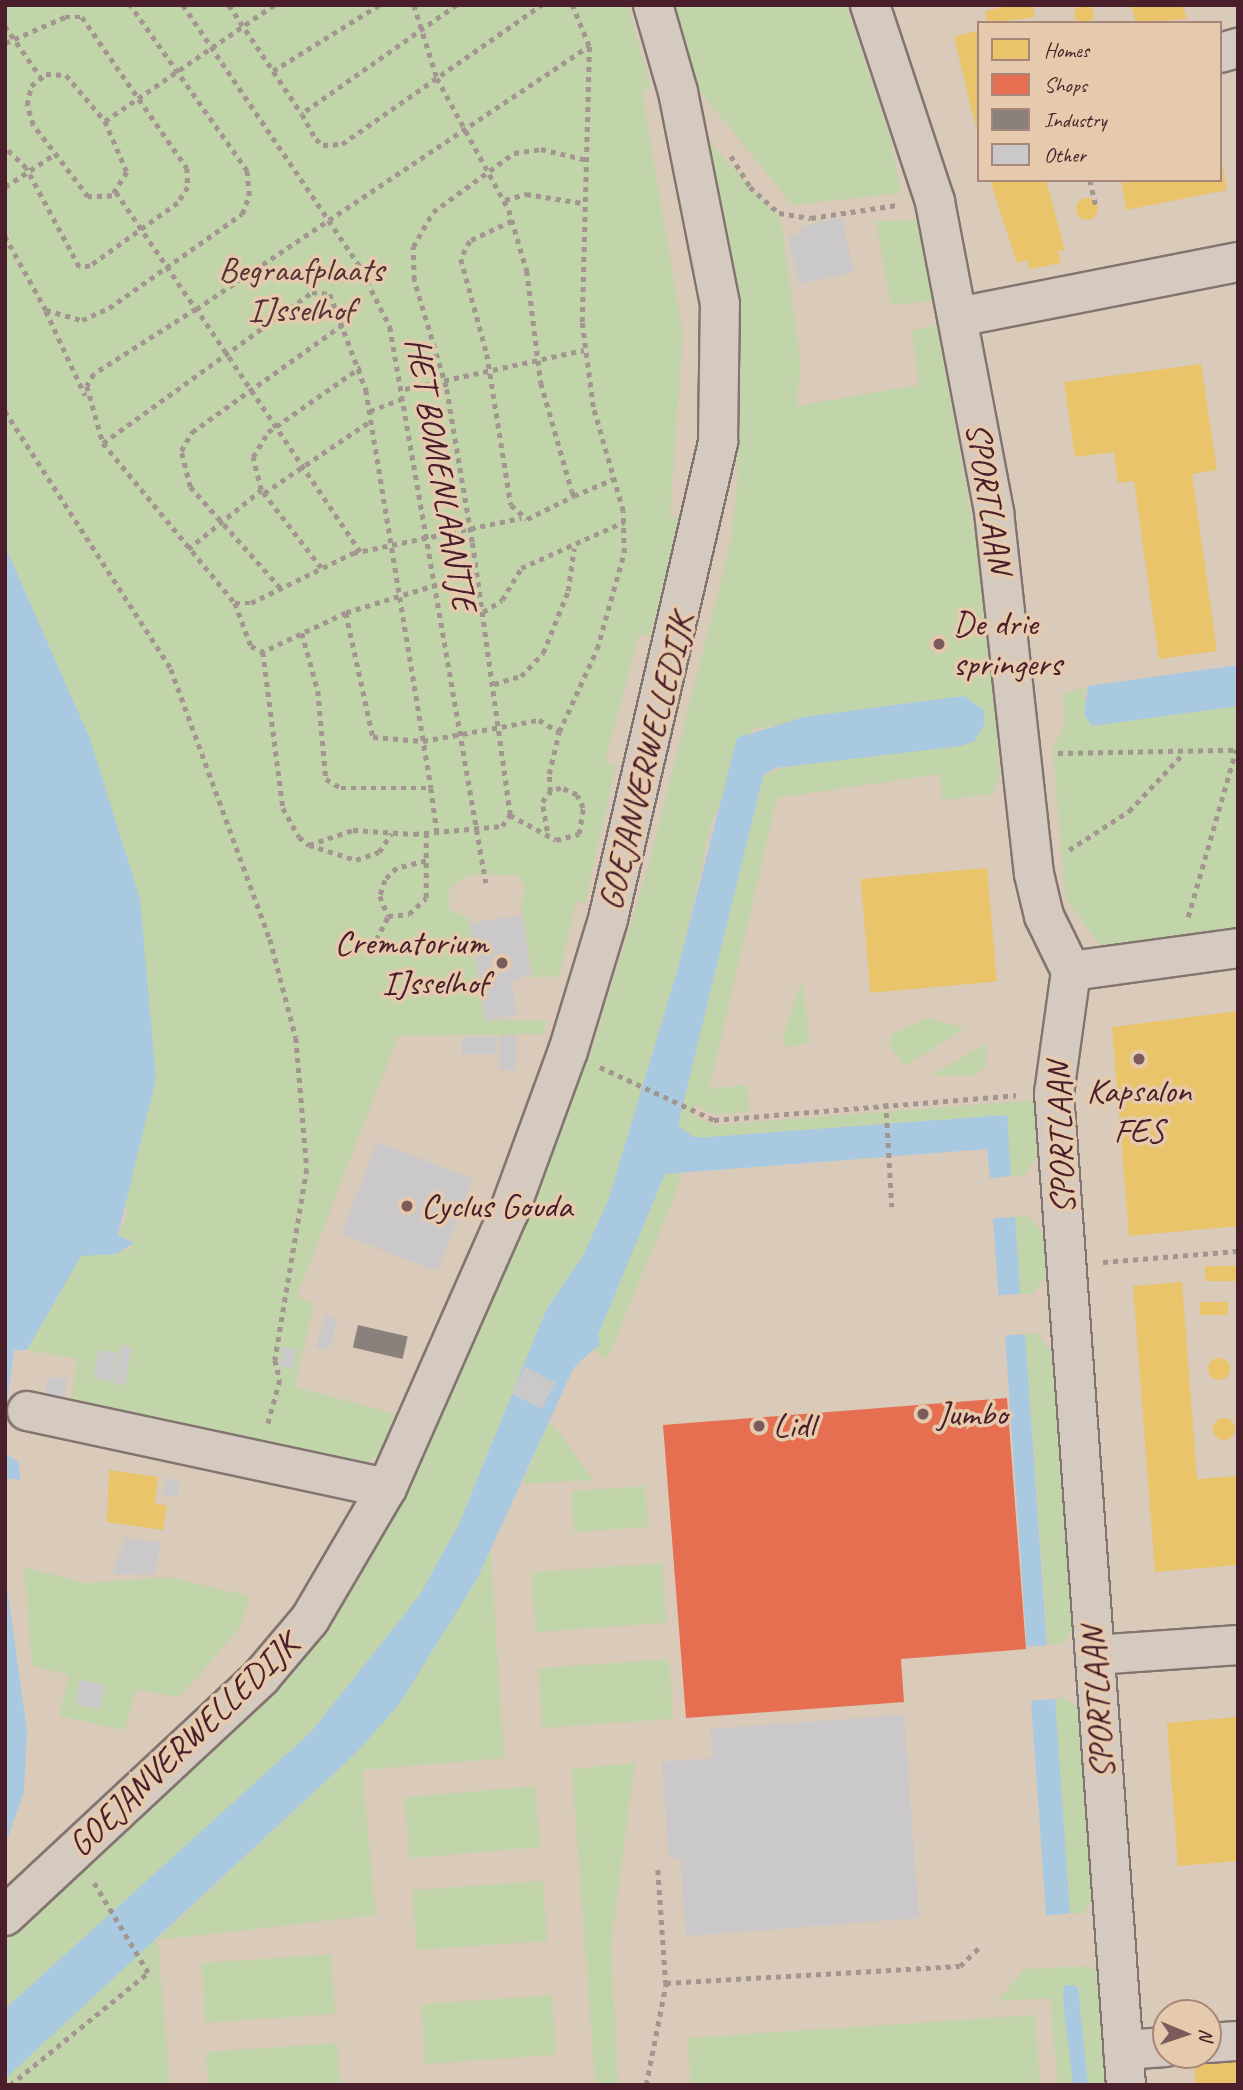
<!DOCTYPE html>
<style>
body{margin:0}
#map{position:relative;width:1243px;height:2090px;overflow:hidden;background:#d9caba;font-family:Caveat,sans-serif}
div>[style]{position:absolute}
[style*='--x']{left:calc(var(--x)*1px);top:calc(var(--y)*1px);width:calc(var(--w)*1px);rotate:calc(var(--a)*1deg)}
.green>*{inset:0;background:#c1d4aa;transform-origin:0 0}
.water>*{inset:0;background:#a9c9e1;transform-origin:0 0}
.homes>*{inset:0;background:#e9c46a;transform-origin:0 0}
.round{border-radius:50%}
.shops>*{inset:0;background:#e76f51}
.industry>*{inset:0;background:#8a817c;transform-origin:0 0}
.building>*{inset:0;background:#cac8c9;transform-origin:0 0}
.path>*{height:4.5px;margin-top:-2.25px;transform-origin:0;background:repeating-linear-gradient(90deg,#a39690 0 5px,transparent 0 10px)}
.roads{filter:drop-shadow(2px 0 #83746f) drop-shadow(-2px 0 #83746f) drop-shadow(0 2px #83746f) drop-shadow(0 -2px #83746f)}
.minor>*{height:38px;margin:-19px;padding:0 19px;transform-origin:19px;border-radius:19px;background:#d4cabf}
.dots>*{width:19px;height:19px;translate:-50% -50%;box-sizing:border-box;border:4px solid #e6caad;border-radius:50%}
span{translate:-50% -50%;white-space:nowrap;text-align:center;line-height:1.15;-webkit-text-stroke:7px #e6caad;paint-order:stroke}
.park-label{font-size:35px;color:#543236}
.street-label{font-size:35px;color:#4a1f2b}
.poi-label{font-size:35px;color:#4a1f2b}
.left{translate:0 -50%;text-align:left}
.right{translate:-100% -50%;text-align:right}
.frame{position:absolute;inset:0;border:7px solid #4a1f2b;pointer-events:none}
.legend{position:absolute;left:977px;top:21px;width:245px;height:161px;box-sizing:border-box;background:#e6caad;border:2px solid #a88679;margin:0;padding:9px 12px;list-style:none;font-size:21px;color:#4a1f2b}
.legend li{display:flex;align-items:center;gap:14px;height:35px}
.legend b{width:35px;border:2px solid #a88679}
.north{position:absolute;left:1152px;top:1999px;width:70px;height:70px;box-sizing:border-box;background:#e6caad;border:2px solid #a88679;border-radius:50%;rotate:92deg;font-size:19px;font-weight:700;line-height:28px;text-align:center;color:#4a1f2b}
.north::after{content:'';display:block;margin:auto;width:24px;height:32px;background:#7c5b5d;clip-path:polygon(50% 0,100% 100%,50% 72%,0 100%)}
</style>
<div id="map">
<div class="green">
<i style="clip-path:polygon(5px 5px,628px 5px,651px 89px,642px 92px,683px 334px,670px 516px,680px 518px,650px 636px,639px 634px,605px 762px,616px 765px,585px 903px,576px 902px,559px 976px,533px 978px,521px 905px,525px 886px,516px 875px,469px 875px,449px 889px,449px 909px,468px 918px,485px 1020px,548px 1020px,543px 1034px,398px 1036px,297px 1296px,314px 1304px,295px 1387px,400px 1415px,381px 1453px,362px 1465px,70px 1410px,77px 1359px,27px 1350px,81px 1255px,131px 1250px,132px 1239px,118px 1236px,127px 1214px,90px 739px,5px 546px)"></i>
<i style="clip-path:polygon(668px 5px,846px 5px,891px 141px,901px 193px,792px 205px,687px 75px)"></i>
<i style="clip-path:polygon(696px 127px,781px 219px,801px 367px,796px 406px,919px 385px,912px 331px,937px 325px,986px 598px,1000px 777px,992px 794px,943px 800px,939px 774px,777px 798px,709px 1089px,747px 1085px,750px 1111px,716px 1115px,695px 1105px,691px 1114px,715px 1125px,1036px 1100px,1040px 1153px,1024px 1175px,1011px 1176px,1007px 1115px,708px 1137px,693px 1137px,678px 1126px,763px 776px,964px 696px,753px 729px,711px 824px,678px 968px,609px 1198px,583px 1256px,547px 1308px,459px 1524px,419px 1596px,311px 1732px,138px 1890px,154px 1942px,357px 1752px,477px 1579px,490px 1539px,504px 1758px,362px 1770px,376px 1915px,158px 1940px,170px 2085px,5px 2085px,5px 1923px,261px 1679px,513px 1222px,593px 1046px,647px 871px,731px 541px,738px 476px,733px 358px)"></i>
<i style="clip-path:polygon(924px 220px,941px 300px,891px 305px,876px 221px)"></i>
<i style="clip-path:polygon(1088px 686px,1083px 699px,1238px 704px,1238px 932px,1101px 947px,1065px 897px,1053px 747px,1066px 724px,1063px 694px)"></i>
<i style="clip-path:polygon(802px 979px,810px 1042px,788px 1048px,782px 1040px)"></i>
<i style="clip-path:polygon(927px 1018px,965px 1028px,905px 1066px,889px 1045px,893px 1034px)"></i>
<i style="clip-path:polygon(985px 1044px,986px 1066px,972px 1076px,930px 1076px)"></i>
<i style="clip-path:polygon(682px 1173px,675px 1195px,607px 1359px,594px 1351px,597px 1335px,665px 1174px)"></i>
<i style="clip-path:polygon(1027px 1216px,1046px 1236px,1049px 1271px,1033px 1294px,1020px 1294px,1015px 1217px)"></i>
<i style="clip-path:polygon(1036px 1333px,1053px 1354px,1077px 1622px,1063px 1644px,1048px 1645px,1025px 1334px)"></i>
<i style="clip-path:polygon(548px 1421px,558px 1431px,593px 1480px,523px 1484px)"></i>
<i style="left:645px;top:1486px;width:41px;height:74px;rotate:86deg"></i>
<i style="left:662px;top:1563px;width:60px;height:131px;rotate:86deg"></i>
<i style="clip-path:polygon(24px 1567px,86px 1583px,168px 1577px,249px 1596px,241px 1626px,180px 1697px,136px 1690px,125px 1730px,59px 1716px,69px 1675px,32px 1666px)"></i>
<i style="left:669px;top:1659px;width:60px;height:131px;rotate:86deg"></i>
<i style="clip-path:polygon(1064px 1697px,1085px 1714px,1098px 1890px,1082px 1915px,1070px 1913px,1055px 1699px)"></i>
<i style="clip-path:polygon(635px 1763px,611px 1944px,618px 2085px,603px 2085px,595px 2081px,572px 1769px)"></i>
<i style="left:535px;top:1786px;width:61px;height:131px;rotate:85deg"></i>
<i style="left:543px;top:1881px;width:60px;height:131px;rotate:86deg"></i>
<i style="left:331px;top:1954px;width:60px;height:130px;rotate:86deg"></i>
<i style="clip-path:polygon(1091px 1966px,1105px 1985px,1111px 2085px,1088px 2085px,1078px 1988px,1063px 2000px,1073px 2085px,1058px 2085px,1050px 1998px,998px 2001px,1024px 1969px)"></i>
<i style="left:552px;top:1995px;width:60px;height:131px;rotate:86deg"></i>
<i style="clip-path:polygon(1035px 2015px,1040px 2085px,691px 2085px,688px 2038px)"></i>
<i style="clip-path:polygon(337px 2043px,340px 2085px,208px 2085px,206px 2052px)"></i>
</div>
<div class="water">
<i style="clip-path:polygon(5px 546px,90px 739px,140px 899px,156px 1079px,118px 1235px,134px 1243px,116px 1254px,81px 1256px,27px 1350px,14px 1350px,5px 1420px)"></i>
<i style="clip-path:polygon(1238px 665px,1238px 706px,1092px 726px,1084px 714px,1088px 686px)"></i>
<i style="clip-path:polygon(964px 696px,984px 710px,984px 725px,975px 741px,961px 746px,775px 768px,763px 776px,678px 1125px,693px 1137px,708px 1137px,1007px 1115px,1011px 1176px,990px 1178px,987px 1149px,665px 1174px,598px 1335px,600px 1344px,574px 1367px,477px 1579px,400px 1703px,357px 1752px,5px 2079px,5px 2009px,311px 1732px,419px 1596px,459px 1524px,547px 1308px,583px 1256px,609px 1198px,678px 968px,737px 738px,804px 717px)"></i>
<i style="left:1015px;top:1217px;width:77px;height:22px;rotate:86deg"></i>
<i style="left:1025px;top:1334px;width:312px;height:20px;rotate:86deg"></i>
<i style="clip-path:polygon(5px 1453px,18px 1462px,21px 1480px,5px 1478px)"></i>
<i style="clip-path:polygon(5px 1572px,27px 1731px,24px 1792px,5px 1845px)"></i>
<i style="left:1055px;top:1699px;width:215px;height:24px;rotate:86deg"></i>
<i style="clip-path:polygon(1073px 1985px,1078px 1988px,1088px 2085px,1073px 2085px,1063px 2000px,1064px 1986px)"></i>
</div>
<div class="homes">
<i class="round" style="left:1074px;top:4px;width:20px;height:20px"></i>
<i style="clip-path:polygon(1008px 5px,1032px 5px,1035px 17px,988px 23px,985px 12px)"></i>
<i style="clip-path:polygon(1131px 5px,1183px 5px,1187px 19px,1136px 23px)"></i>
<i style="clip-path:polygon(979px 30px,979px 135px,978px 135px,954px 37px)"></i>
<i style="clip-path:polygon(1222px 162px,1227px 190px,1126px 210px,1121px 180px,1220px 180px)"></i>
<i style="clip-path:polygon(990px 180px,1046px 180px,1065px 250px,1058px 251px,1061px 263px,1029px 269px,1027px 260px,1017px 263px)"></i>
<i class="round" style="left:1076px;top:198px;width:22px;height:22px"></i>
<i style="clip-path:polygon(1201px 364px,1217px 470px,1192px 474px,1217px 651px,1159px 659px,1134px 481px,1118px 483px,1114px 452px,1075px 457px,1064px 382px)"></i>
<i style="left:987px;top:868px;width:114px;height:127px;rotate:85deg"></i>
<i style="clip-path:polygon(1238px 1011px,1238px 1226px,1129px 1236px,1112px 1027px)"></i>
<i style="left:1238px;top:1266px;width:15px;height:33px;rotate:90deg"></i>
<i style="clip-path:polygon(1182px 1282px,1197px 1479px,1238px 1476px,1238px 1565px,1155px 1572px,1133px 1286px)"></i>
<i style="left:1228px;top:1302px;width:13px;height:28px;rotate:90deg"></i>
<i class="round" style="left:1208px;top:1358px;width:22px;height:22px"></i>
<i class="round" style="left:1213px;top:1418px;width:22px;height:22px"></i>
<i style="clip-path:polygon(109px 1470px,158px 1477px,155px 1504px,167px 1505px,163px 1530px,107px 1522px)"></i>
<i style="clip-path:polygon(1238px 1717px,1238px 1861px,1178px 1866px,1167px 1723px)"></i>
<i style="clip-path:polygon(1238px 2058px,1238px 2085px,1196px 2085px,1194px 2062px)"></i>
</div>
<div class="shops">
<i style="clip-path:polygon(1007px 1398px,1026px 1649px,901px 1659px,904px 1702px,686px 1718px,663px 1425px)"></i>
</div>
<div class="industry">
<i style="left:358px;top:1325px;width:51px;height:23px;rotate:13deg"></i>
</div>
<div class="building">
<i style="clip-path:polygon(841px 217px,854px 272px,799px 284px,788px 237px,802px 234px,800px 227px)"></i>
<i style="clip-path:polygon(522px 915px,531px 973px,512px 982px,517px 1015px,486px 1020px,470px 923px)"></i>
<i style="left:499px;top:1036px;width:17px;height:34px"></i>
<i style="left:462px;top:1037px;width:34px;height:17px"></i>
<i style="left:377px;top:1142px;width:103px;height:99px;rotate:21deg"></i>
<i style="left:326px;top:1315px;width:13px;height:34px;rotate:18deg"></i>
<i style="left:121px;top:1345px;width:11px;height:39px;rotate:10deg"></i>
<i style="left:284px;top:1346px;width:14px;height:20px;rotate:17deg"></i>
<i style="left:98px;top:1350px;width:20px;height:28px;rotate:9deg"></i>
<i style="left:525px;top:1367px;width:34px;height:30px;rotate:27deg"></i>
<i style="left:48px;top:1377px;width:19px;height:20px;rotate:9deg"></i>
<i style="left:166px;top:1478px;width:14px;height:17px;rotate:8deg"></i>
<i style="clip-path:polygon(125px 1537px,161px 1543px,155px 1575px,113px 1574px)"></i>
<i style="left:80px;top:1680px;width:25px;height:25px;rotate:11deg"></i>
<i style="clip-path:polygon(904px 1715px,919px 1918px,686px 1936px,680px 1858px,669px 1859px,662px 1762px,713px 1758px,710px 1729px)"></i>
</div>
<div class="path">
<i style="--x:183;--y:5;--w:312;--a:55.9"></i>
<i style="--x:358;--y:263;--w:72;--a:63.4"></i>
<i style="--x:390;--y:327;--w:564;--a:80.2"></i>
<i style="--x:229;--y:5;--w:131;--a:56.2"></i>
<i style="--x:414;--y:5;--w:77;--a:72.5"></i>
<i style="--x:437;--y:78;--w:150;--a:61.4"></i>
<i style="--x:509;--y:210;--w:64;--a:73.6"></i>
<i style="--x:527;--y:271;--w:113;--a:82.9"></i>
<i style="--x:541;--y:383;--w:112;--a:74"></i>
<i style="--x:572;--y:491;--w:5;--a:68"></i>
<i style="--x:574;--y:496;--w:43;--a:-23.6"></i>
<i style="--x:457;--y:5;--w:189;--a:144.9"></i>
<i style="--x:302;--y:114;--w:29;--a:61"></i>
<i style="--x:316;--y:139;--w:9;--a:41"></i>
<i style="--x:323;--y:145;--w:19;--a:-3"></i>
<i style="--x:342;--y:144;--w:243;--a:-34.9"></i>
<i style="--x:5;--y:26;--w:61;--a:55"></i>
<i style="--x:5;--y:43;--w:65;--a:-23.4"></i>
<i style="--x:65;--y:17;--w:17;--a:0"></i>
<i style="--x:82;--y:17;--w:184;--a:55.2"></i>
<i style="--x:187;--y:168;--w:19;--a:87"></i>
<i style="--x:188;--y:187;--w:19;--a:122"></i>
<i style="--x:178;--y:203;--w:108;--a:144.4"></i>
<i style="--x:90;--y:266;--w:11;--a:175"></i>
<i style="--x:79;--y:267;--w:112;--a:-118.2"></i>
<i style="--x:26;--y:168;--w:29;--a:-136"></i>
<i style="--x:273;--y:71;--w:125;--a:-31.9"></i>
<i style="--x:105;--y:121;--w:56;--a:66.7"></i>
<i style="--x:127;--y:172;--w:28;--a:122"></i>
<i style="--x:112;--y:196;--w:24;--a:178"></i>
<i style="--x:88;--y:197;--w:91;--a:-127.4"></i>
<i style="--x:33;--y:125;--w:21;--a:-107"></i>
<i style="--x:27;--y:105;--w:19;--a:-78"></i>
<i style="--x:31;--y:86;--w:19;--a:-39"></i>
<i style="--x:46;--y:74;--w:20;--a:3"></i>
<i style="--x:66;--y:75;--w:60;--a:49.7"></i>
<i style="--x:105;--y:121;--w:205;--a:-34.5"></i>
<i style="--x:731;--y:156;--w:36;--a:58"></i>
<i style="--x:750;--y:187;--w:39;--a:42"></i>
<i style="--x:779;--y:213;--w:32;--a:9"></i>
<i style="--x:811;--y:218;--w:87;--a:-8.6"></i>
<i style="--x:1090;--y:180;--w:26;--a:77"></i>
<i style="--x:5;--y:187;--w:60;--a:-33.4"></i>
<i style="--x:116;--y:192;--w:142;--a:55.6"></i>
<i style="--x:196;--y:309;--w:473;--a:-33.8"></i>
<i style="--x:589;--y:46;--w:44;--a:-112.5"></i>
<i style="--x:505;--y:200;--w:22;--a:-16"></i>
<i style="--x:526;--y:194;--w:57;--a:9.1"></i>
<i style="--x:512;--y:221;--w:47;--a:154.5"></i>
<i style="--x:470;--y:241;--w:20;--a:117"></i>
<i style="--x:461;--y:259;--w:98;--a:74.7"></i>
<i style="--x:487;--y:354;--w:153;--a:81"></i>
<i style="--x:511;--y:505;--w:21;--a:41"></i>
<i style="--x:527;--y:519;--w:52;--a:-26.1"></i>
<i style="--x:5;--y:236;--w:85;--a:61"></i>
<i style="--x:46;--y:310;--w:37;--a:16"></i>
<i style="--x:82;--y:320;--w:30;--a:-24"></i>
<i style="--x:109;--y:308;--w:163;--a:-35.3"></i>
<i style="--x:242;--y:214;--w:19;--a:-69"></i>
<i style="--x:249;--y:196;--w:25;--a:-95"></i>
<i style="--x:247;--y:171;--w:203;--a:-125.2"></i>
<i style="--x:46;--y:311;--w:93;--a:65.1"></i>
<i style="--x:405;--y:389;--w:183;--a:-12.3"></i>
<i style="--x:5;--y:411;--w:307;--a:57.2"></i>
<i style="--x:171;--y:669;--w:288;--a:69.9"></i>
<i style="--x:270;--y:939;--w:102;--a:75.3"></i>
<i style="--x:296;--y:1038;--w:131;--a:85.2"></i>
<i style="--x:307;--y:1169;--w:194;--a:99.5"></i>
<i style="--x:275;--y:1360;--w:21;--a:76"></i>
<i style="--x:280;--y:1380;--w:46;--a:105.3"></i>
<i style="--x:370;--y:411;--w:39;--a:-21"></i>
<i style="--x:103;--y:443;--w:258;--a:-35.8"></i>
<i style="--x:312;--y:292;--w:18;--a:6"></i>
<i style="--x:330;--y:294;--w:103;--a:69.4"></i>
<i style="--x:366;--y:390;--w:403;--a:80.7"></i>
<i style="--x:264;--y:493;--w:130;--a:-34.1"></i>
<i style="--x:188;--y:549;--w:94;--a:-38.9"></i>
<i style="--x:360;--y:552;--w:293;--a:-124"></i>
<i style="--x:196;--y:309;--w:121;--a:147.5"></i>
<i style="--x:94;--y:374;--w:14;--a:120"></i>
<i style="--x:87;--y:386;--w:59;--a:74.3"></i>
<i style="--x:103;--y:443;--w:207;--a:50.5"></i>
<i style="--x:235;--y:603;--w:16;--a:0"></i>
<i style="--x:251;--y:603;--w:114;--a:-26.1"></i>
<i style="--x:353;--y:553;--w:172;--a:-11.8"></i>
<i style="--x:321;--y:568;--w:98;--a:-127.6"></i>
<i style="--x:261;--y:490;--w:34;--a:-104"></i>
<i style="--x:253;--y:457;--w:29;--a:-59"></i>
<i style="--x:268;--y:432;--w:113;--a:-35"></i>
<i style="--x:437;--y:585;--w:95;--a:162.9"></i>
<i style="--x:346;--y:613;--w:127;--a:77.7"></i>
<i style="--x:373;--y:737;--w:50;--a:4.6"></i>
<i style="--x:423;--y:741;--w:118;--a:-10.3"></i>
<i style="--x:539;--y:720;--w:22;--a:30"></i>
<i style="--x:280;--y:588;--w:135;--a:-131.7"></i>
<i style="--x:190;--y:487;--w:37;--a:-104"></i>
<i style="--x:181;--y:451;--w:22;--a:-60"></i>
<i style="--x:192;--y:432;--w:188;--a:-35.5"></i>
<i style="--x:235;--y:603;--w:46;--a:69.6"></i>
<i style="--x:251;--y:646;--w:13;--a:27"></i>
<i style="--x:483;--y:612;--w:22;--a:-32"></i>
<i style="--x:502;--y:600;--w:37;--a:-59"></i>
<i style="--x:521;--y:568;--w:113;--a:-24.1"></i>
<i style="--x:346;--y:613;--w:92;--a:154.8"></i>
<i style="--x:263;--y:652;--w:157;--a:82.7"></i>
<i style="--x:283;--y:808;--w:33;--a:61"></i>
<i style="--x:299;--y:837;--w:13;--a:39"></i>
<i style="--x:309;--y:845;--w:46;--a:-18.8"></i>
<i style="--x:353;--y:830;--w:61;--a:3.8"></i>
<i style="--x:414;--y:834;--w:88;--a:-5.2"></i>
<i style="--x:502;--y:826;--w:14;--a:-54"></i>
<i style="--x:510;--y:815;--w:276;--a:-97.9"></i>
<i style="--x:472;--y:542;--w:157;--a:-99.5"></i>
<i style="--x:446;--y:387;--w:112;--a:-106.7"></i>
<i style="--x:414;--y:280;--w:33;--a:-92"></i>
<i style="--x:413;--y:247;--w:40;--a:-60.3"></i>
<i style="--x:433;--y:212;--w:100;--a:-36.1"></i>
<i style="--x:514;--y:153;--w:27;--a:-8"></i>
<i style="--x:541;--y:149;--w:47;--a:13.4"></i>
<i style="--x:302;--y:633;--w:60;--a:74.6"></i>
<i style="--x:318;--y:691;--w:88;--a:84.8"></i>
<i style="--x:326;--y:779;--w:17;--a:31"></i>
<i style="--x:341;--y:788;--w:90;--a:0"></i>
<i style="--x:431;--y:788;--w:43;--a:82.1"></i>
<i style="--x:494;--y:684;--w:28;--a:-17"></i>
<i style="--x:521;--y:676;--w:32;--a:-46"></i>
<i style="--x:543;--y:653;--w:67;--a:-68"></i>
<i style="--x:568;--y:591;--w:43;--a:-82.1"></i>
<i style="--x:1058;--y:753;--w:180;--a:-1"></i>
<i style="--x:510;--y:815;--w:52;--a:28.5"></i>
<i style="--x:556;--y:840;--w:24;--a:-15"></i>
<i style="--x:579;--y:834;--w:26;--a:-81"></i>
<i style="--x:583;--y:808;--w:14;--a:-115"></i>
<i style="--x:577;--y:795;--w:17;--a:-156"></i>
<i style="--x:561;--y:788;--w:12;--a:160"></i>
<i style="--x:550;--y:792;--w:18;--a:-93"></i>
<i style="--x:549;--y:774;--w:43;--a:-76.6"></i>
<i style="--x:559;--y:732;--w:91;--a:-65.4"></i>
<i style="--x:597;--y:649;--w:100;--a:-74.3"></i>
<i style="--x:624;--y:553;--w:42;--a:-91.4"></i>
<i style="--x:623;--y:511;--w:108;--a:-106.1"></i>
<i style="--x:593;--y:407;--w:86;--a:-97.4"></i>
<i style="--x:582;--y:322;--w:276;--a:-88.5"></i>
<i style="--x:547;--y:831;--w:29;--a:-100"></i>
<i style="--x:542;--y:802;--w:13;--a:-51"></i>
<i style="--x:309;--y:845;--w:49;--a:17.7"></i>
<i style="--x:356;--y:860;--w:24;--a:-19"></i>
<i style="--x:379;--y:852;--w:22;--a:-56"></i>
<i style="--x:1069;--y:850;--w:72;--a:-33"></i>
<i style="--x:1129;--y:811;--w:77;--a:-46.6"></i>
<i style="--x:426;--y:861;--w:30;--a:166"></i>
<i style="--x:397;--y:868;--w:17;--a:135"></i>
<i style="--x:385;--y:880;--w:17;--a:107"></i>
<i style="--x:380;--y:896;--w:22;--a:68"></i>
<i style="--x:388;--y:916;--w:21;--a:-5"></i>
<i style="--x:409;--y:914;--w:23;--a:-43"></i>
<i style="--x:426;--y:898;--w:66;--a:-90"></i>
<i style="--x:1188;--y:917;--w:174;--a:-74"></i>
<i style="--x:376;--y:940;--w:27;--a:-63"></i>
<i style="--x:600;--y:1067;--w:126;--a:24.9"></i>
<i style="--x:714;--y:1120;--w:303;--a:-4.7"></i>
<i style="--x:886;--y:1103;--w:104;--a:86.7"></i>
<i style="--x:1103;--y:1262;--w:135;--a:-4.7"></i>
<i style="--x:658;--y:1870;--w:113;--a:86"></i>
<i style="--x:10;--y:2085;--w:178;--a:-39.1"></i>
<i style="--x:148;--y:1973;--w:105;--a:-121"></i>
<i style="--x:646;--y:2085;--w:104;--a:-78.9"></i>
<i style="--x:666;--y:1983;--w:294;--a:-3.3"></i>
<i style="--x:960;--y:1966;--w:28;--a:-44"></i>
</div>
<div class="roads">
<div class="minor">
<i style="--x:870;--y:5;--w:207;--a:71.7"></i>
<i style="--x:935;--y:202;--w:316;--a:79.2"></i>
<i style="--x:994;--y:512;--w:364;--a:83.7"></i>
<i style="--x:1034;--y:874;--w:43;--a:76.6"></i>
<i style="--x:1044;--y:916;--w:61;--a:63.9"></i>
<i style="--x:1071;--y:971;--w:123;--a:97.9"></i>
<i style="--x:1054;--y:1093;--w:995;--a:85.85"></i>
<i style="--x:1220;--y:53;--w:19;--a:-16"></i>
<i style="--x:958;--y:317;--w:285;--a:-11.1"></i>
<i style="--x:1071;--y:971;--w:169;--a:-7.8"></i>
<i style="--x:27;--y:1411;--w:368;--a:12.1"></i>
<i style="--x:1095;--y:1655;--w:143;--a:-4"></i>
<i style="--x:5;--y:1916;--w:350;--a:-43"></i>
<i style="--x:261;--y:1677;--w:76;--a:-49.8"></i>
<i style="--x:310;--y:1619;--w:152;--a:-59.6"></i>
<i style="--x:387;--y:1488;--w:302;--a:-66.2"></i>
<i style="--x:509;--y:1212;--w:171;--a:-69.9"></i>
<i style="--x:568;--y:1051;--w:138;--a:-73.1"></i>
<i style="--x:608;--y:919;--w:490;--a:-77"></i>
<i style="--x:718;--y:442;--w:138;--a:-89.2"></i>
<i style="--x:720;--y:304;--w:216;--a:-101.2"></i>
<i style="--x:678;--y:92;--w:91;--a:-106"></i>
<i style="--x:1208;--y:2043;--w:30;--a:-4"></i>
<i style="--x:1123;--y:2050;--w:43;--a:-4"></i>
</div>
</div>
<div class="dots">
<i style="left:939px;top:644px;background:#7c5b5d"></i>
<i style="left:502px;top:963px;background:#7c5b5d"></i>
<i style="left:1139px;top:1059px;background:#7c5b5d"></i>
<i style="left:407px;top:1206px;background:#7c5b5d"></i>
<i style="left:923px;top:1414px;background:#7c5b5d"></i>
<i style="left:759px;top:1426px;background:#7c5b5d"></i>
</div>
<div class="park-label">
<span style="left:301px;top:290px">Begraafplaats<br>IJsselhof</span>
</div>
<div class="street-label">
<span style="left:441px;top:474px;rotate:80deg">HET BOMENLAANTJE</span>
<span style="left:989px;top:498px;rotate:81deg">SPORTLAAN</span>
<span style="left:646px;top:762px;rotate:-76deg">GOEJANVERWELLEDIJK</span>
<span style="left:1061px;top:1138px;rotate:-92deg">SPORTLAAN</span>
<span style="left:1098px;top:1703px;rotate:-94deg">SPORTLAAN</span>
<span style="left:183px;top:1745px;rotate:-44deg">GOEJANVERWELLEDIJK</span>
</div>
<div class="poi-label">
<span class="left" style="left:953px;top:644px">De drie<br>springers</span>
<span class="right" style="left:488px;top:963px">Crematorium<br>IJsselhof</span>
<span style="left:1139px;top:1111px">Kapsalon<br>FES</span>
<span class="left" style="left:421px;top:1206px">Cyclus Gouda</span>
<span class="left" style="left:937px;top:1414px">Jumbo</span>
<span class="left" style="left:773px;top:1426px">Lidl</span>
</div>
<div class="frame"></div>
<ul class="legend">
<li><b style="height:19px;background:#e9c46a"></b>Homes</li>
<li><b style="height:19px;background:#e76f51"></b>Shops</li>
<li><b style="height:19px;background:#8a817c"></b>Industry</li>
<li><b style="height:19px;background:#cac8c9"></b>Other</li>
</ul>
<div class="north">N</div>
</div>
